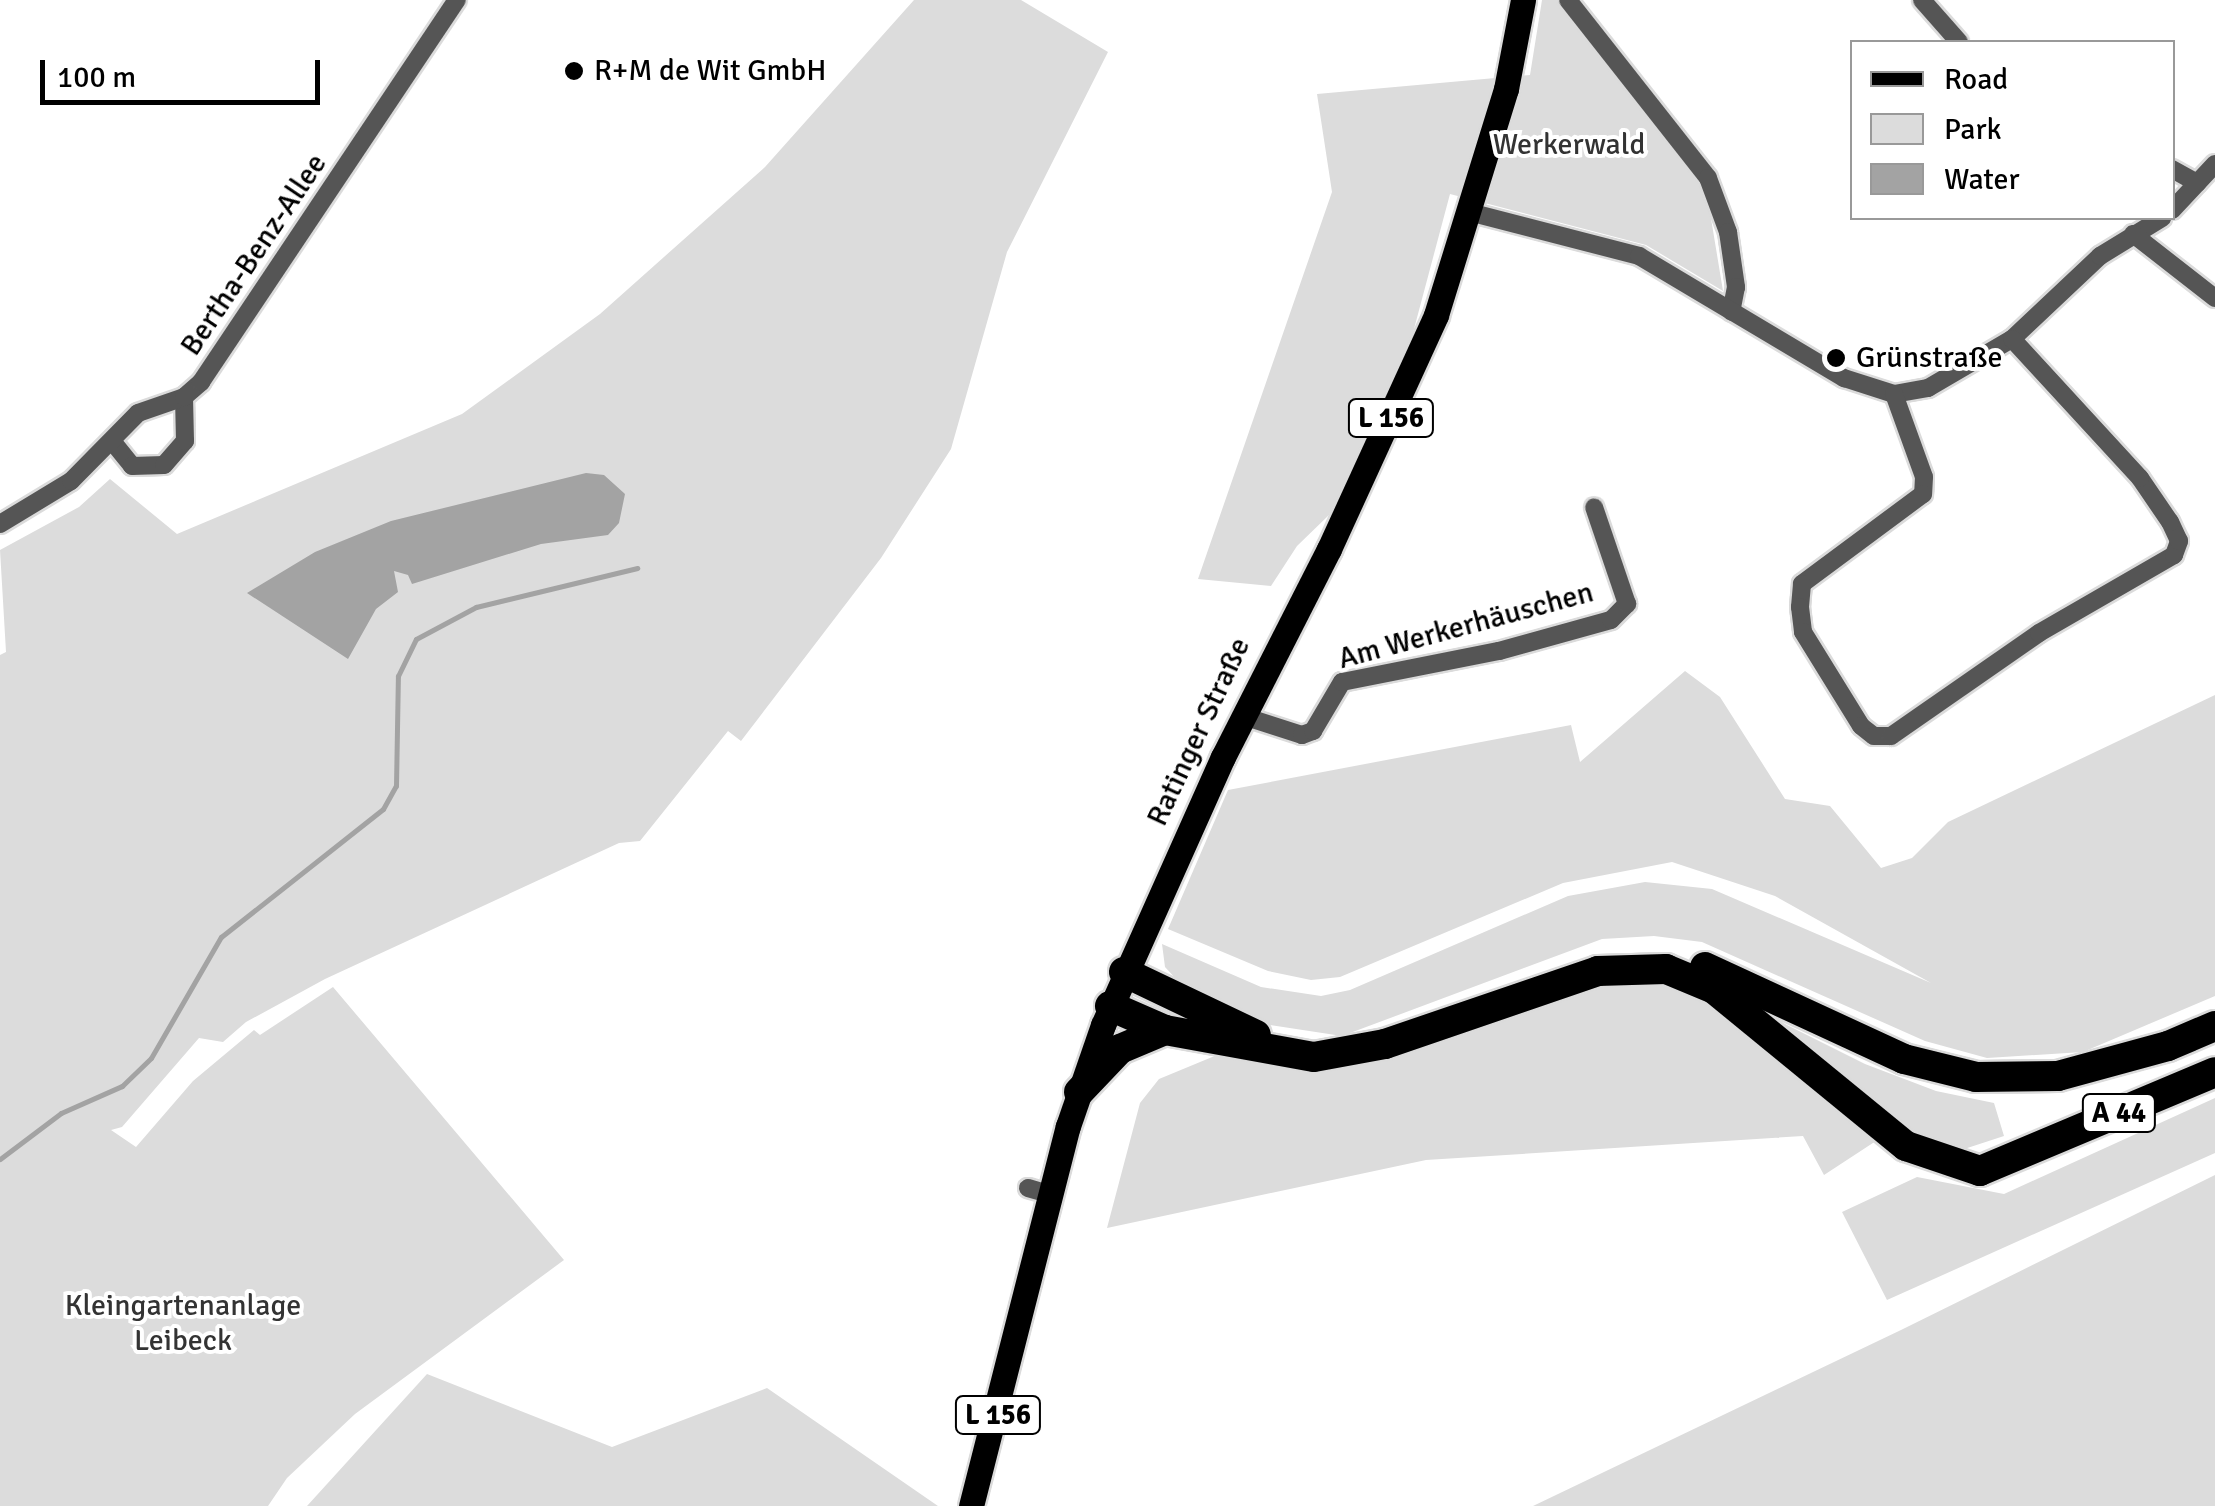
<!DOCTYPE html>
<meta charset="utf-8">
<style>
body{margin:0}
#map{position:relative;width:2215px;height:1506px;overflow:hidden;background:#fff;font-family:Signika,sans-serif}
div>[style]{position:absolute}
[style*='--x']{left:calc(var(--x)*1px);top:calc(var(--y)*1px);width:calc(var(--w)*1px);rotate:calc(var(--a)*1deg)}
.green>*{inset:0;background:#dcdcdc}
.water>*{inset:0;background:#a3a3a3}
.stream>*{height:5px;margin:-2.5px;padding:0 2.5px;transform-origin:2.5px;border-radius:2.5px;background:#a3a3a3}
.roads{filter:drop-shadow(2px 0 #dbdbdb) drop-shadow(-2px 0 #dbdbdb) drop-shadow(0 2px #dbdbdb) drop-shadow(0 -2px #dbdbdb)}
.street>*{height:18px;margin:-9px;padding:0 9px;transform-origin:9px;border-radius:9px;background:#555}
.primary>*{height:25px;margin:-12.5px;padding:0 12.5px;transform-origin:12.5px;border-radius:12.5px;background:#000}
.highway>*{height:30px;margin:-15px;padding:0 15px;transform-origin:15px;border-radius:15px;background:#000}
.dots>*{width:28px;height:28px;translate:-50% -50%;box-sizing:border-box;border:5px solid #fff;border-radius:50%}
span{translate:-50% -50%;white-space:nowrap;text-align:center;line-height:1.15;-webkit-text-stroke:8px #fff;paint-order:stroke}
.shield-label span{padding:2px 8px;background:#fff;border:2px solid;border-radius:8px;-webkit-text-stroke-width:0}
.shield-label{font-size:28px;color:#000;font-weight:700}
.poi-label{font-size:30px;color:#000}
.left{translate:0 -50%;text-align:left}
.park-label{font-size:30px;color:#333}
.street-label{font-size:30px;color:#000}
.legend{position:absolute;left:1850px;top:40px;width:325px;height:180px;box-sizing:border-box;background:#fff;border:2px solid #999;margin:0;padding:12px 18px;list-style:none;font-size:30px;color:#000}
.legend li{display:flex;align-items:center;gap:20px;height:50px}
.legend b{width:50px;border:2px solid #999}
.scale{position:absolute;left:40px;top:60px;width:280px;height:45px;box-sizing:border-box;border:5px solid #000;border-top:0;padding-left:12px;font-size:30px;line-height:35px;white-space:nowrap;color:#000;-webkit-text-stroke:8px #fff;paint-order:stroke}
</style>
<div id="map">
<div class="green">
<i style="clip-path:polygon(914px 0,1021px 0,1108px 52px,1007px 252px,951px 449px,881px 558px,741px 741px,728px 731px,640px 841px,619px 843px,325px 979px,246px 1022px,223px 1042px,199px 1038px,122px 1127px,111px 1130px,136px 1147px,193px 1081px,254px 1030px,260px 1035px,333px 987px,564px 1260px,355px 1414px,287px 1478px,268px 1506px,0 1506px,0 655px,6px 652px,0 550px,79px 507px,110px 479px,177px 534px,462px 414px,600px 314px,765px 167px)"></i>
<i style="clip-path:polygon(1542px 0,1561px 0,1706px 188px,1723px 291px,1646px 245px,1450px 194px,1406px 359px,1329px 515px,1297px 546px,1271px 586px,1198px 579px,1332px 192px,1317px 94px,1530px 75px)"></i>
<i style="clip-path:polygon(1685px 671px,1720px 697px,1785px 799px,1830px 806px,1881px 868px,1912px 858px,1948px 822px,2215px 695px,2215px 996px,2083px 1052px,1987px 1058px,1925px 1041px,1702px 942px,1654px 936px,1602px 939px,1342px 1036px,1263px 1024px,1177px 980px,1165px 967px,1162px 944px,1261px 987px,1321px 996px,1350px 990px,1568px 896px,1645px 882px,1712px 889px,1931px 983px,1775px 896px,1672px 862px,1563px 883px,1340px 977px,1311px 980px,1268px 971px,1168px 929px,1228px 790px,1571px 725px,1580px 762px)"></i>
<i style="clip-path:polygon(1641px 977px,1693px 992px,1761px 1034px,1879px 1139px,1824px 1175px,1803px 1136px,1426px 1160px,1107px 1228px,1140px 1103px,1159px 1079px,1217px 1055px,1300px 1068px,1351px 1066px,1586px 984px)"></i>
<i style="clip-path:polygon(1763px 1013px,1865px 1064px,1936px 1091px,1994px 1103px,2004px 1136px,1952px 1153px,1915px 1136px)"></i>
<i style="clip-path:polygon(2215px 1098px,2215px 1153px,1887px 1300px,1842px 1212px,1917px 1177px,2004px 1194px)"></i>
<i style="clip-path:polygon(2215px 1175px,2215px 1506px,1533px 1506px,1901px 1330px)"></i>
<i style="clip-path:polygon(427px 1374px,612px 1447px,767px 1388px,938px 1506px,307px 1506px)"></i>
</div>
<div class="water">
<i style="clip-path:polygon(586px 473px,604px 475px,625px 494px,619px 523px,608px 535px,541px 544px,412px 584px,408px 575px,394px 571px,398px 592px,376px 609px,348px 659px,247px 593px,315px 552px,391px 521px)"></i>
</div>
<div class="stream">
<i style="--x:0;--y:1159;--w:76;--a:-37"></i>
<i style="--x:61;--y:1113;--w:67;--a:-23.9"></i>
<i style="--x:122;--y:1086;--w:40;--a:-44"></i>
<i style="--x:151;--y:1058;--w:140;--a:-60"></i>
<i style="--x:221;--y:937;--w:206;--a:-38.3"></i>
<i style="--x:383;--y:809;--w:26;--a:-61"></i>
<i style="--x:396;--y:786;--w:110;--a:-89"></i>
<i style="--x:398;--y:676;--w:41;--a:-64.1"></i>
<i style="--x:416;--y:639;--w:68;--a:-28.1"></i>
<i style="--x:476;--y:607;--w:166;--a:-13.6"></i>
</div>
<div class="roads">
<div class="street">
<i style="--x:1568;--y:0;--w:226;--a:51.8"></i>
<i style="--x:1708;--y:178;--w:58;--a:69.7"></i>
<i style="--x:1728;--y:232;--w:56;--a:81.7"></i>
<i style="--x:1736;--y:287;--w:25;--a:101"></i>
<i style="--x:1922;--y:0;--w:56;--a:48.6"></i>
<i style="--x:2172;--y:169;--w:29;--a:29"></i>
<i style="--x:2172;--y:210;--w:63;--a:-46.9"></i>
<i style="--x:1469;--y:212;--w:176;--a:14.5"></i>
<i style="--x:1639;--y:256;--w:239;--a:30.8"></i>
<i style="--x:1844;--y:378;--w:52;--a:17.7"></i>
<i style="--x:1894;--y:394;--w:35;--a:-10"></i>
<i style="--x:1928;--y:388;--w:97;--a:-30.3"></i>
<i style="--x:2012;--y:339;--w:121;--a:-43.3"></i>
<i style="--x:2100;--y:256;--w:73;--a:-31.5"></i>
<i style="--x:2133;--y:234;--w:104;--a:38"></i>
<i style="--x:1894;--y:394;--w:88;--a:70.1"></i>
<i style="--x:1924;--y:477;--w:17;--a:93"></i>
<i style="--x:1923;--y:494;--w:151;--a:143.4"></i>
<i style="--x:1802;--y:584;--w:23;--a:95"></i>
<i style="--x:1800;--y:607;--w:25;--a:83"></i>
<i style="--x:1803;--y:632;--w:110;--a:58.3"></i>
<i style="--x:1861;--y:726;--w:16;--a:38"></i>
<i style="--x:1874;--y:736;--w:17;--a:0"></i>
<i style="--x:1891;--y:736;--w:180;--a:-34.8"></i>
<i style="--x:2039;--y:633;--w:156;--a:-30"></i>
<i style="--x:2174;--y:555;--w:15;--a:-70"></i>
<i style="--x:2179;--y:541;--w:21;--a:-115"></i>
<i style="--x:2170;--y:522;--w:53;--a:-124.3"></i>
<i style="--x:2140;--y:478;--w:189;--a:-132.6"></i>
<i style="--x:112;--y:441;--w:32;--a:51"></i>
<i style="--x:132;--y:466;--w:32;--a:-2"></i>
<i style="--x:164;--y:465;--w:32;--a:-49"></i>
<i style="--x:185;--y:441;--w:44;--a:-91.3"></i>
<i style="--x:0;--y:524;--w:83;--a:-31.2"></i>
<i style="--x:71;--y:481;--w:95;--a:-45.4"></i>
<i style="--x:138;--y:413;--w:49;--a:-19.2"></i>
<i style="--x:184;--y:397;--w:23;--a:-41"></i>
<i style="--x:201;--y:382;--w:460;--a:-56.2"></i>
<i style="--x:1243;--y:716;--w:62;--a:17.9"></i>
<i style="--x:1302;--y:735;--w:12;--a:-20"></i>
<i style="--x:1313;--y:731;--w:57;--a:-59.4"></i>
<i style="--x:1342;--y:682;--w:160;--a:-11.2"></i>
<i style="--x:1499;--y:651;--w:116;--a:-15.5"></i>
<i style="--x:1611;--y:620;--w:23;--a:-45"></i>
<i style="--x:1627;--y:604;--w:102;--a:-108.8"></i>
<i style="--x:1028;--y:1188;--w:22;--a:16"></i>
</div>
<div class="primary">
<i style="--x:971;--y:1506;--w:392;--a:-75.7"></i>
<i style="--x:1068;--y:1126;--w:107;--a:-70.9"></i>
<i style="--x:1103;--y:1025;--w:294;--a:-65.9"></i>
<i style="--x:1223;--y:757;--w:233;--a:-63"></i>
<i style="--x:1329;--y:549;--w:257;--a:-65.4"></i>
<i style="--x:1436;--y:315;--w:237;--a:-72.8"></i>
<i style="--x:1506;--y:89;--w:91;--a:-79.2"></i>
</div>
<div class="highway">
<i style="--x:1705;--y:967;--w:219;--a:24.8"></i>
<i style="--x:1904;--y:1059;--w:74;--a:14"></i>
<i style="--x:1976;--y:1077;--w:82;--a:-0.7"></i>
<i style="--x:2058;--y:1076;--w:114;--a:-15.3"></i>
<i style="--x:2168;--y:1046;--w:51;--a:-23.1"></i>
<i style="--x:1124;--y:972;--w:146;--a:25.5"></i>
<i style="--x:1110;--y:1006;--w:60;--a:23.6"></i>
<i style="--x:1165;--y:1030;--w:151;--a:10.3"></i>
<i style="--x:1314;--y:1057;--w:72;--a:-10.4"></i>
<i style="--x:1385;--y:1044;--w:225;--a:-18.9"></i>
<i style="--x:1598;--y:971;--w:68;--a:-1.7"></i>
<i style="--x:1666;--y:969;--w:52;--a:22.6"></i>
<i style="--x:1714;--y:989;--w:248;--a:39.3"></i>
<i style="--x:1906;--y:1146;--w:78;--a:18.7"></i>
<i style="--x:1980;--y:1171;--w:255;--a:-22.8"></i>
<i style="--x:1079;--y:1092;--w:59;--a:-46.4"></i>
<i style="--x:1120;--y:1049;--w:49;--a:-22.9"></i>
</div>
</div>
<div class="dots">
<i style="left:574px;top:71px;background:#000"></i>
<i style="left:1836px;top:358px;background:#000"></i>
</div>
<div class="shield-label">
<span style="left:1391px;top:418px">L 156</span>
<span style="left:2119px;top:1113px">A 44</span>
<span style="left:998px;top:1415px">L 156</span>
</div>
<div class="poi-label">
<span class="left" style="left:594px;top:71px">R+M de Wit GmbH</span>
<span class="left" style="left:1856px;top:358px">Grünstraße</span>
</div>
<div class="park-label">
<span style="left:1569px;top:145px">Werkerwald</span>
<span style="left:183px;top:1323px">Kleingartenanlage<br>Leibeck</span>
</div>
<div class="street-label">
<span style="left:254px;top:255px;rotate:-56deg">Bertha-Benz-Allee</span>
<span style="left:1466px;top:626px;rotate:-15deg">Am Werkerhäuschen</span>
<span style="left:1199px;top:732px;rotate:-65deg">Ratinger Straße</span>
</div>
<ul class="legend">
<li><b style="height:12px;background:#000"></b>Road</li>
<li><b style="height:28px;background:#dcdcdc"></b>Park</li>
<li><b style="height:28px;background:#a3a3a3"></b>Water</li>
</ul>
<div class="scale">100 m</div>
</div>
